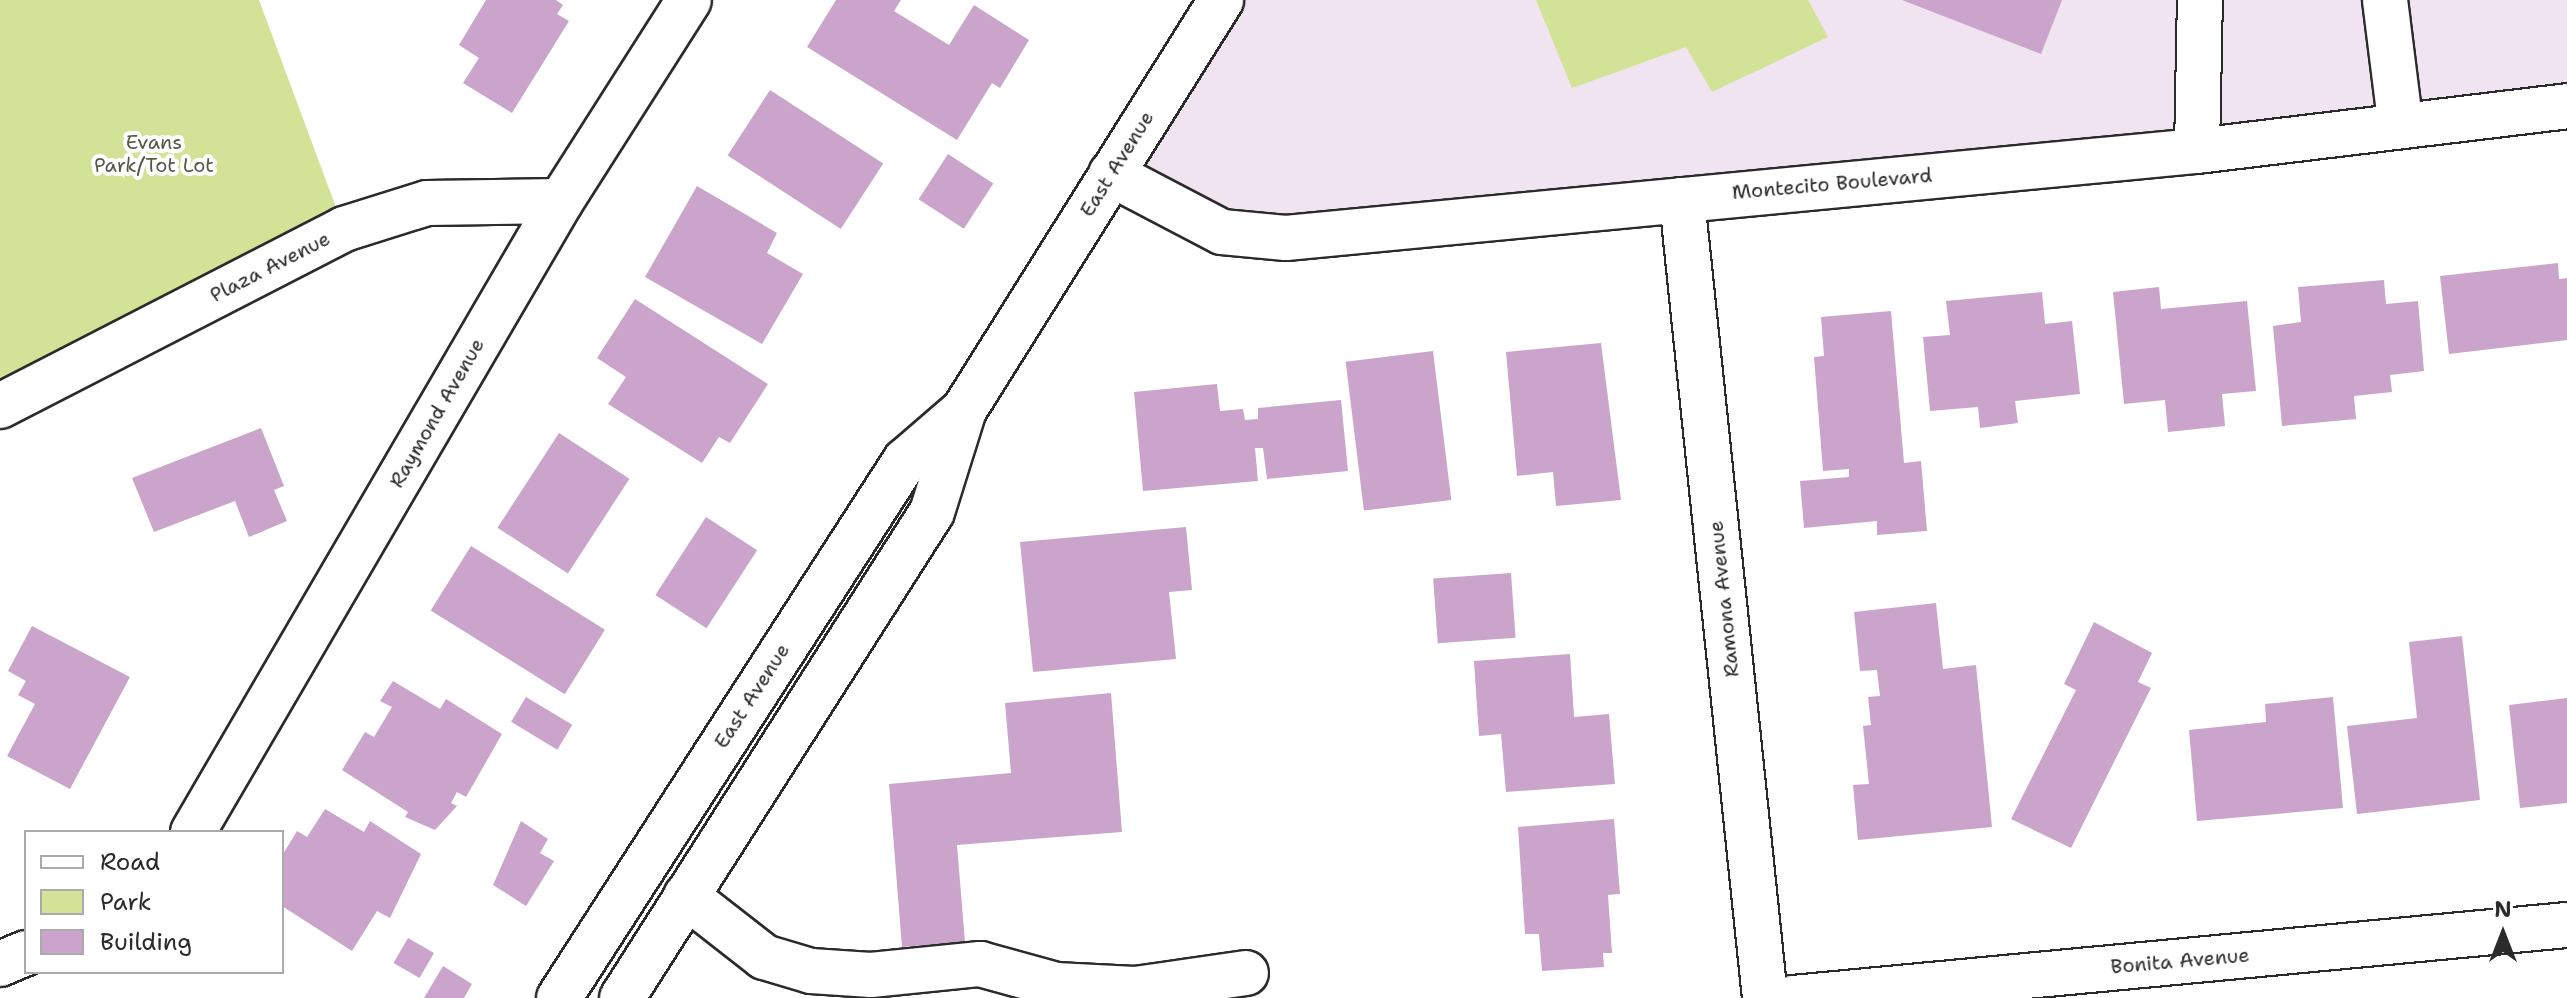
<!DOCTYPE html>
<style>
body{margin:0}
#map{position:relative;width:2567px;height:998px;overflow:hidden;background:#fff;font-family:"Shantell Sans",sans-serif}
div>[style]{position:absolute}
[style*='--x']{left:calc(var(--x)*1px);top:calc(var(--y)*1px);width:calc(var(--w)*1px);rotate:calc(var(--a)*1deg)}
.built>*{inset:0;background:#efe4ef}
.green>*{inset:0;background:#d2e296}
.building>*{inset:0;background:#cba4cb;transform-origin:0 0}
.roads{filter:drop-shadow(2px 0 #2b2b2b) drop-shadow(-2px 0 #2b2b2b) drop-shadow(0 2px #2b2b2b) drop-shadow(0 -2px #2b2b2b)}
.minor>*{height:44px;margin:-22px;padding:0 22px;transform-origin:22px;border-radius:22px;background:#fff}
span{translate:-50% -50%;white-space:nowrap;text-align:center;line-height:1.15;-webkit-text-stroke:8px #fff;paint-order:stroke}
.park-label{font-size:20px;color:#555946}
.street-label{font-size:20px;color:#2b2b2b}
.legend{position:absolute;left:24px;top:830px;width:260px;height:144px;box-sizing:border-box;background:#fff;border:2px solid #aaa;margin:0;padding:10px 14px;list-style:none;font-size:24px;color:#2b2b2b}
.legend li{display:flex;align-items:center;gap:16px;height:40px}
.legend b{width:40px;border:2px solid #aaa}
.north{position:absolute;left:2463px;top:894px;width:80px;height:80px;-webkit-text-stroke:6px #fff;paint-order:stroke;rotate:0deg;font-size:22px;font-weight:700;line-height:32px;text-align:center;color:#2b2b2b}
.north::after{content:'';display:block;margin:auto;width:28px;height:36px;background:#2b2b2b;clip-path:polygon(50% 0,100% 100%,50% 72%,0 100%)}
</style>
<div id="map">
<div class="built">
<i style="clip-path:polygon(1221px 0,2567px 0,2567px 106px,1286px 238px,1111px 174px)"></i>
</div>
<div class="green">
<i style="clip-path:polygon(0 0,259px 0,344px 229px,0 406px)"></i>
<i style="clip-path:polygon(1536px 0,1808px 0,1828px 37px,1712px 92px,1686px 47px,1572px 88px)"></i>
</div>
<div class="building">
<i style="clip-path:polygon(486px 0,556px 0,563px 5px,557px 14px,569px 21px,512px 113px,463px 83px,479px 58px,459px 45px)"></i>
<i style="clip-path:polygon(836px 0,901px 0,894px 11px,949px 45px,974px 5px,1029px 40px,1000px 88px,992px 83px,957px 140px,807px 47px)"></i>
<i style="clip-path:polygon(1902px 0,2062px 0,2041px 54px)"></i>
<i style="left:770px;top:90px;width:135px;height:78px;rotate:33deg"></i>
<i style="left:948px;top:154px;width:54px;height:54px;rotate:33deg"></i>
<i style="clip-path:polygon(697px 186px,777px 233px,767px 253px,803px 274px,762px 344px,645px 277px)"></i>
<i style="clip-path:polygon(2558px 263px,2559px 279px,2567px 278px,2567px 340px,2449px 354px,2440px 276px)"></i>
<i style="clip-path:polygon(2384px 280px,2386px 304px,2418px 301px,2424px 371px,2390px 375px,2392px 392px,2354px 396px,2356px 419px,2282px 426px,2273px 326px,2301px 322px,2298px 287px)"></i>
<i style="clip-path:polygon(2159px 287px,2161px 309px,2247px 301px,2256px 391px,2222px 394px,2225px 426px,2168px 432px,2165px 400px,2124px 404px,2113px 292px)"></i>
<i style="clip-path:polygon(2042px 292px,2045px 324px,2072px 321px,2080px 394px,2015px 401px,2018px 423px,1980px 428px,1978px 407px,1930px 411px,1923px 337px,1950px 335px,1946px 301px)"></i>
<i style="clip-path:polygon(635px 299px,768px 384px,730px 443px,719px 437px,702px 463px,608px 404px,626px 377px,597px 358px)"></i>
<i style="clip-path:polygon(1891px 311px,1904px 463px,1921px 461px,1927px 531px,1877px 535px,1877px 521px,1804px 528px,1800px 481px,1849px 477px,1849px 469px,1823px 471px,1814px 357px,1824px 356px,1821px 317px)"></i>
<i style="clip-path:polygon(1601px 343px,1621px 500px,1556px 506px,1553px 472px,1517px 476px,1506px 352px)"></i>
<i style="left:1433px;top:351px;width:150px;height:88px;rotate:83deg"></i>
<i style="clip-path:polygon(1217px 384px,1220px 411px,1243px 409px,1245px 420px,1258px 419px,1258px 408px,1341px 400px,1348px 471px,1267px 479px,1263px 448px,1255px 448px,1258px 481px,1143px 491px,1134px 392px)"></i>
<i style="clip-path:polygon(261px 428px,284px 486px,274px 490px,287px 521px,249px 537px,235px 501px,154px 532px,132px 478px)"></i>
<i style="left:559px;top:433px;width:84px;height:113px;rotate:33deg"></i>
<i style="left:706px;top:517px;width:61px;height:93px;rotate:33deg"></i>
<i style="clip-path:polygon(1186px 527px,1192px 590px,1169px 592px,1176px 659px,1033px 672px,1020px 542px)"></i>
<i style="left:471px;top:546px;width:158px;height:76px;rotate:32deg"></i>
<i style="left:1511px;top:573px;width:65px;height:78px;rotate:86deg"></i>
<i style="clip-path:polygon(1936px 603px,1943px 669px,1976px 665px,1992px 827px,1858px 840px,1853px 785px,1869px 784px,1863px 726px,1871px 725px,1868px 697px,1880px 696px,1877px 670px,1860px 671px,1854px 612px)"></i>
<i style="clip-path:polygon(2094px 622px,2152px 653px,2138px 682px,2151px 688px,2071px 848px,2011px 819px,2076px 690px,2064px 684px)"></i>
<i style="clip-path:polygon(32px 626px,130px 677px,70px 789px,7px 756px,35px 704px,18px 695px,26px 681px,8px 671px)"></i>
<i style="clip-path:polygon(2462px 636px,2480px 800px,2357px 814px,2347px 726px,2417px 718px,2409px 642px)"></i>
<i style="clip-path:polygon(1570px 654px,1574px 717px,1609px 714px,1615px 784px,1506px 792px,1501px 734px,1479px 736px,1474px 661px)"></i>
<i style="clip-path:polygon(393px 681px,440px 709px,446px 699px,502px 734px,466px 797px,457px 792px,451px 803px,457px 806px,435px 830px,405px 817px,408px 812px,342px 770px,365px 732px,374px 737px,392px 707px,380px 701px)"></i>
<i style="clip-path:polygon(1111px 693px,1122px 832px,957px 845px,965px 942px,902px 947px,889px 784px,1011px 773px,1005px 703px)"></i>
<i style="left:526px;top:697px;width:54px;height:29px;rotate:31deg"></i>
<i style="clip-path:polygon(2333px 697px,2343px 808px,2197px 821px,2189px 730px,2266px 722px,2265px 704px)"></i>
<i style="clip-path:polygon(2567px 698px,2567px 803px,2520px 808px,2509px 705px)"></i>
<i style="clip-path:polygon(325px 809px,364px 832px,370px 821px,421px 854px,390px 918px,377px 911px,352px 951px,282px 906px,283px 854px,297px 831px,307px 837px)"></i>
<i style="clip-path:polygon(1614px 819px,1620px 894px,1608px 895px,1612px 953px,1603px 953px,1604px 967px,1542px 971px,1539px 934px,1525px 934px,1518px 827px)"></i>
<i style="clip-path:polygon(521px 821px,548px 839px,540px 853px,554px 861px,526px 906px,493px 885px)"></i>
<i style="left:408px;top:938px;width:30px;height:29px;rotate:30deg"></i>
<i style="clip-path:polygon(443px 966px,472px 984px,464px 998px,424px 998px)"></i>
</div>
<div class="roads">
<div class="minor">
<i style="--x:2385;--y:0;--w:122;--a:82.9"></i>
<i style="--x:2197;--y:151;--w:151;--a:-88.9"></i>
<i style="--x:1111;--y:174;--w:125;--a:27.6"></i>
<i style="--x:1222;--y:232;--w:64;--a:5.4"></i>
<i style="--x:1286;--y:238;--w:915;--a:-5.46"></i>
<i style="--x:2197;--y:151;--w:373;--a:-6.9"></i>
<i style="--x:1682;--y:200;--w:802;--a:84.06"></i>
<i style="--x:0;--y:406;--w:387;--a:-27.2"></i>
<i style="--x:344;--y:229;--w:87;--a:-17.4"></i>
<i style="--x:427;--y:203;--w:134;--a:-0.9"></i>
<i style="--x:193;--y:832;--w:730;--a:-59.75"></i>
<i style="--x:561;--y:201;--w:238;--a:-57.5"></i>
<i style="--x:686;--y:896;--w:99;--a:38"></i>
<i style="--x:764;--y:957;--w:49;--a:16.6"></i>
<i style="--x:811;--y:971;--w:60;--a:3.8"></i>
<i style="--x:871;--y:975;--w:110;--a:-5.8"></i>
<i style="--x:980;--y:964;--w:79;--a:15.4"></i>
<i style="--x:1056;--y:985;--w:79;--a:2.9"></i>
<i style="--x:1135;--y:989;--w:112;--a:-8.2"></i>
<i style="--x:0;--y:964;--w:28;--a:-23"></i>
<i style="--x:559;--y:998;--w:639;--a:-57.21"></i>
<i style="--x:905;--y:461;--w:78;--a:-40.8"></i>
<i style="--x:622;--y:998;--w:576;--a:-57.47"></i>
<i style="--x:932;--y:512;--w:107;--a:-72.6"></i>
<i style="--x:964;--y:410;--w:484;--a:-57.9"></i>
<i style="--x:1793;--y:998;--w:777;--a:-5.39"></i>
</div>
</div>
<div class="park-label">
<span style="left:154px;top:154px">Evans<br>Park/Tot Lot</span>
</div>
<div class="street-label">
<span style="left:1117px;top:164px;rotate:-58deg">East Avenue</span>
<span style="left:1832px;top:184px;rotate:-5deg">Montecito Boulevard</span>
<span style="left:270px;top:267px;rotate:-27deg">Plaza Avenue</span>
<span style="left:437px;top:413px;rotate:-60deg">Raymond Avenue</span>
<span style="left:1724px;top:599px;rotate:-96deg">Ramona Avenue</span>
<span style="left:752px;top:696px;rotate:-57deg">East Avenue</span>
<span style="left:2180px;top:961px;rotate:-5deg">Bonita Avenue</span>
</div>
<ul class="legend">
<li><b style="height:10px;background:#fff"></b>Road</li>
<li><b style="height:22px;background:#d2e296"></b>Park</li>
<li><b style="height:22px;background:#cba4cb"></b>Building</li>
</ul>
<div class="north">N</div>
</div>
